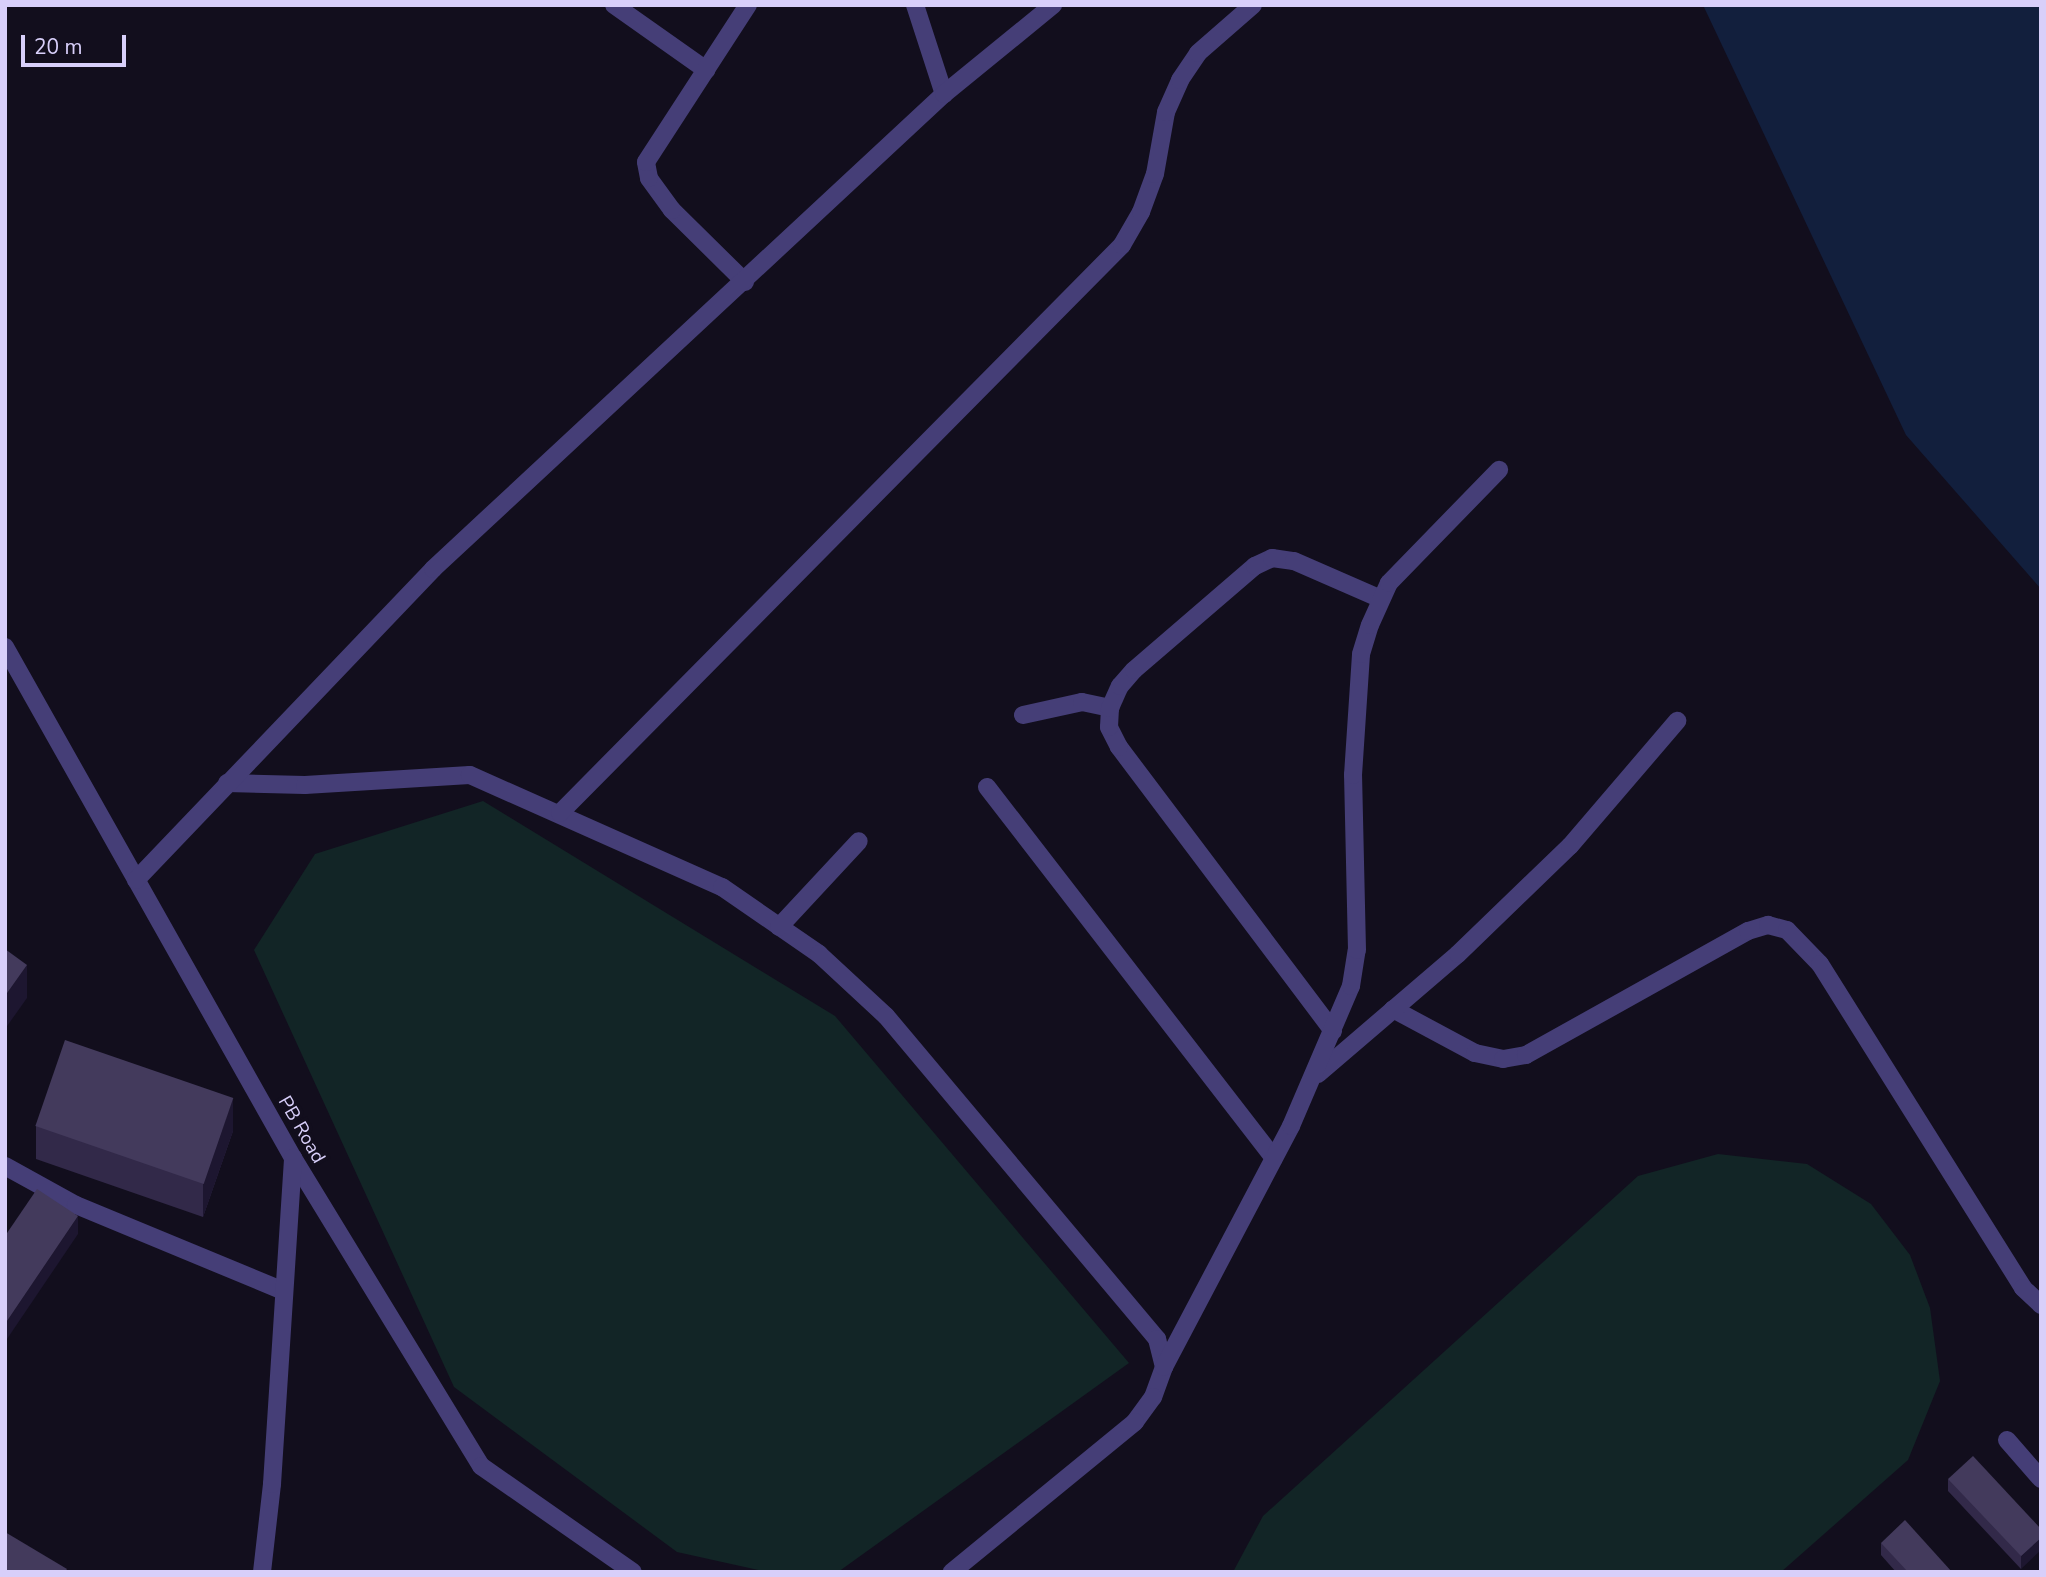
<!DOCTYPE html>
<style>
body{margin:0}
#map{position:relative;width:2046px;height:1577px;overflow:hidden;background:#120e1d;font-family:"Nunito Sans",sans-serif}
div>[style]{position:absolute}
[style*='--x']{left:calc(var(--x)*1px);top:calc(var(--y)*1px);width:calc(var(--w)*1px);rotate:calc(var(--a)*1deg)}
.green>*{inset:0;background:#122526}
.water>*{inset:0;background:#121f3d}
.minor>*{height:18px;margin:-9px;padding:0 9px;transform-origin:9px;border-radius:9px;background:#453e77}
.wall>*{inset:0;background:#322949}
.shaded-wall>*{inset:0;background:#1d1630}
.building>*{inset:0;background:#433a5c;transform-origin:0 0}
span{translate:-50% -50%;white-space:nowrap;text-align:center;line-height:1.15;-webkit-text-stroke:7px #120e1d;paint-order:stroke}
.street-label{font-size:19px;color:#d8cffa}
.frame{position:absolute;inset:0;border:7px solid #d8cffa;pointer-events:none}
.scale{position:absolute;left:21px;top:35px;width:105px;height:32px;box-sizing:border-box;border:4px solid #d8cffa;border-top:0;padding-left:9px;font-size:21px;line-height:24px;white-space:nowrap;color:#d8cffa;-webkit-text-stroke:5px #120e1d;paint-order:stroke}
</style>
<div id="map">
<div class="green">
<i style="clip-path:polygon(483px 801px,835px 1016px,1129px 1363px,838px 1572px,767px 1572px,677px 1552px,454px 1387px,254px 950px,315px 854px)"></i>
<i style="clip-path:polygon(1718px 1154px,1807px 1164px,1871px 1204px,1910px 1255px,1930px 1308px,1940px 1381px,1908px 1460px,1781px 1572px,1233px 1572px,1263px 1516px,1638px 1176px)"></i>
</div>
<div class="water">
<i style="clip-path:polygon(1703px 5px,2041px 5px,2041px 589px,1906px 435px)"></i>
</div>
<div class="minor">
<i style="--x:614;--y:5;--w:113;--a:35.2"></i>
<i style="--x:915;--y:5;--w:94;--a:72"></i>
<i style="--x:745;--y:282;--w:103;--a:-135.4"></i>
<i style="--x:672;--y:210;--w:39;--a:-126"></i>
<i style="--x:649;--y:178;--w:16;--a:-101"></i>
<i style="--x:646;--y:162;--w:187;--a:-57"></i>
<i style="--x:5;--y:647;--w:587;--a:60.59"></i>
<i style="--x:293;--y:1158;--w:361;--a:58.6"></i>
<i style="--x:481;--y:1466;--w:185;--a:34.9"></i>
<i style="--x:1023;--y:715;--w:60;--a:-12.4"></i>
<i style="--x:1082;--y:702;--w:29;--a:12"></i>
<i style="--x:227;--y:783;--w:78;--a:1.5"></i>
<i style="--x:305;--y:785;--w:165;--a:-3.5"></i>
<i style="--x:470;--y:775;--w:276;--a:24"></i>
<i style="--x:722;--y:887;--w:118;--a:34.6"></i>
<i style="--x:819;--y:954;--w:91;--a:42.8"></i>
<i style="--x:886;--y:1016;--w:422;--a:50"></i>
<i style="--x:1157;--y:1339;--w:29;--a:76"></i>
<i style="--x:1164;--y:1367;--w:32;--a:110"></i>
<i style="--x:1153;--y:1397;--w:31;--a:126"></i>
<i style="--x:1135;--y:1422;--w:237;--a:140.7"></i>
<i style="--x:987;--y:787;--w:469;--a:52.3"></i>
<i style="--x:560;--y:813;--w:799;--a:-45.3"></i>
<i style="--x:1122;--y:245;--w:38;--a:-60"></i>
<i style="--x:1141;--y:212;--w:40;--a:-69.8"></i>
<i style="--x:1155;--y:174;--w:63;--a:-79.9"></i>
<i style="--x:1166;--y:112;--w:35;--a:-66"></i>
<i style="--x:1180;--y:80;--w:32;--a:-56"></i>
<i style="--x:1198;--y:53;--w:73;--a:-41.1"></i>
<i style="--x:136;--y:880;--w:430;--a:-46.3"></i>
<i style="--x:433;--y:569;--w:698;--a:-42.91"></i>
<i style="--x:944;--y:94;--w:141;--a:-39.2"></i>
<i style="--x:779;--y:927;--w:117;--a:-47.1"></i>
<i style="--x:1393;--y:1009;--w:93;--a:28.2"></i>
<i style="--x:1475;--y:1053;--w:29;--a:12"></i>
<i style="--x:1503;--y:1059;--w:23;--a:-10"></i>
<i style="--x:1526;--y:1055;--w:254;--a:-29.2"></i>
<i style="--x:1748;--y:931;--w:21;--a:-17"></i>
<i style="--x:1768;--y:925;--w:20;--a:15"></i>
<i style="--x:1787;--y:930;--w:47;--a:45.9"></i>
<i style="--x:1820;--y:964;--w:382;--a:57.9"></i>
<i style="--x:2023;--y:1288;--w:25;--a:43"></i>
<i style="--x:1333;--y:1031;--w:356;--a:-127"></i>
<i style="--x:1119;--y:747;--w:22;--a:-117"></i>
<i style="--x:1109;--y:727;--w:19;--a:-87"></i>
<i style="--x:1110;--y:708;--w:24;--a:-66"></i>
<i style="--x:1120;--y:686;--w:21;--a:-49"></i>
<i style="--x:1134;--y:670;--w:160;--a:-40.7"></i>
<i style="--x:1255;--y:566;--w:19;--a:-25"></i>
<i style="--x:1272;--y:558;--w:22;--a:8"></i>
<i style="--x:1294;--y:561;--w:95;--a:23.6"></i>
<i style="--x:1318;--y:1074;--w:184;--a:-40.6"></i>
<i style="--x:1458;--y:954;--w:156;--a:-44"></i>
<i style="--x:1570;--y:846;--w:165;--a:-49.4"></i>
<i style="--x:5;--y:1166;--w:81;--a:28.8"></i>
<i style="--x:76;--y:1205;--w:225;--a:22.5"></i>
<i style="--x:1164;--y:1367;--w:272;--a:-62.2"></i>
<i style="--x:1291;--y:1126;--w:152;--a:-66.8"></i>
<i style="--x:1351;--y:986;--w:36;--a:-81"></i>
<i style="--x:1357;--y:950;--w:175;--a:-91.3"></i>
<i style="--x:1353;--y:775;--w:121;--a:-86.2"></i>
<i style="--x:1361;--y:654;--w:30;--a:-73"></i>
<i style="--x:1370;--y:625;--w:46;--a:-65.7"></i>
<i style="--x:1389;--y:583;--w:158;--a:-45.8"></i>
<i style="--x:2007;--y:1440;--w:52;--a:48.9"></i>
<i style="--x:262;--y:1572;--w:89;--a:-83.5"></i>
<i style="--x:272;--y:1484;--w:327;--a:-86.3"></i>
</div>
<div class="wall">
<i style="clip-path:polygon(36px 1126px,233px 1131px,203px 1217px,36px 1159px)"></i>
<i style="clip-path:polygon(1948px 1479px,2041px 1529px,2021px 1569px,1948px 1491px)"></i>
<i style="clip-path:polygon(1881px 1543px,1952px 1572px,1896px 1572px,1881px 1555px)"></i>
</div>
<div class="shaded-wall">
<i style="clip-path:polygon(27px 965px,27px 998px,5px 1029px,5px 996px)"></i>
<i style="clip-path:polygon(233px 1098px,233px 1131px,203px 1217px,203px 1184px)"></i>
<i style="clip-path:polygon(78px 1216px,78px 1234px,5px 1342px,5px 1324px)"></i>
<i style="clip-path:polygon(2041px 1538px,2041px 1550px,2021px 1569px,2021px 1556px)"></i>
</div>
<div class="building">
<i style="clip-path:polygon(5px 949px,27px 965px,5px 996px)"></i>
<i style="left:65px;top:1040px;width:178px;height:91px;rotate:19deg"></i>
<i style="clip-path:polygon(37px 1189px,78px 1216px,5px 1324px,5px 1236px)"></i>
<i style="clip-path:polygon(1973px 1456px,2041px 1529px,2041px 1538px,2021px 1556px,1948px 1479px)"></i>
<i style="clip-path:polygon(1905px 1520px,1952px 1572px,1908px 1572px,1881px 1543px)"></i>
<i style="clip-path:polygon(5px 1532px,67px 1569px,65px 1572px,5px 1572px)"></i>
</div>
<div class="street-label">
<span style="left:301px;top:1130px;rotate:60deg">PB Road</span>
</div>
<div class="frame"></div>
<div class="scale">20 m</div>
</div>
